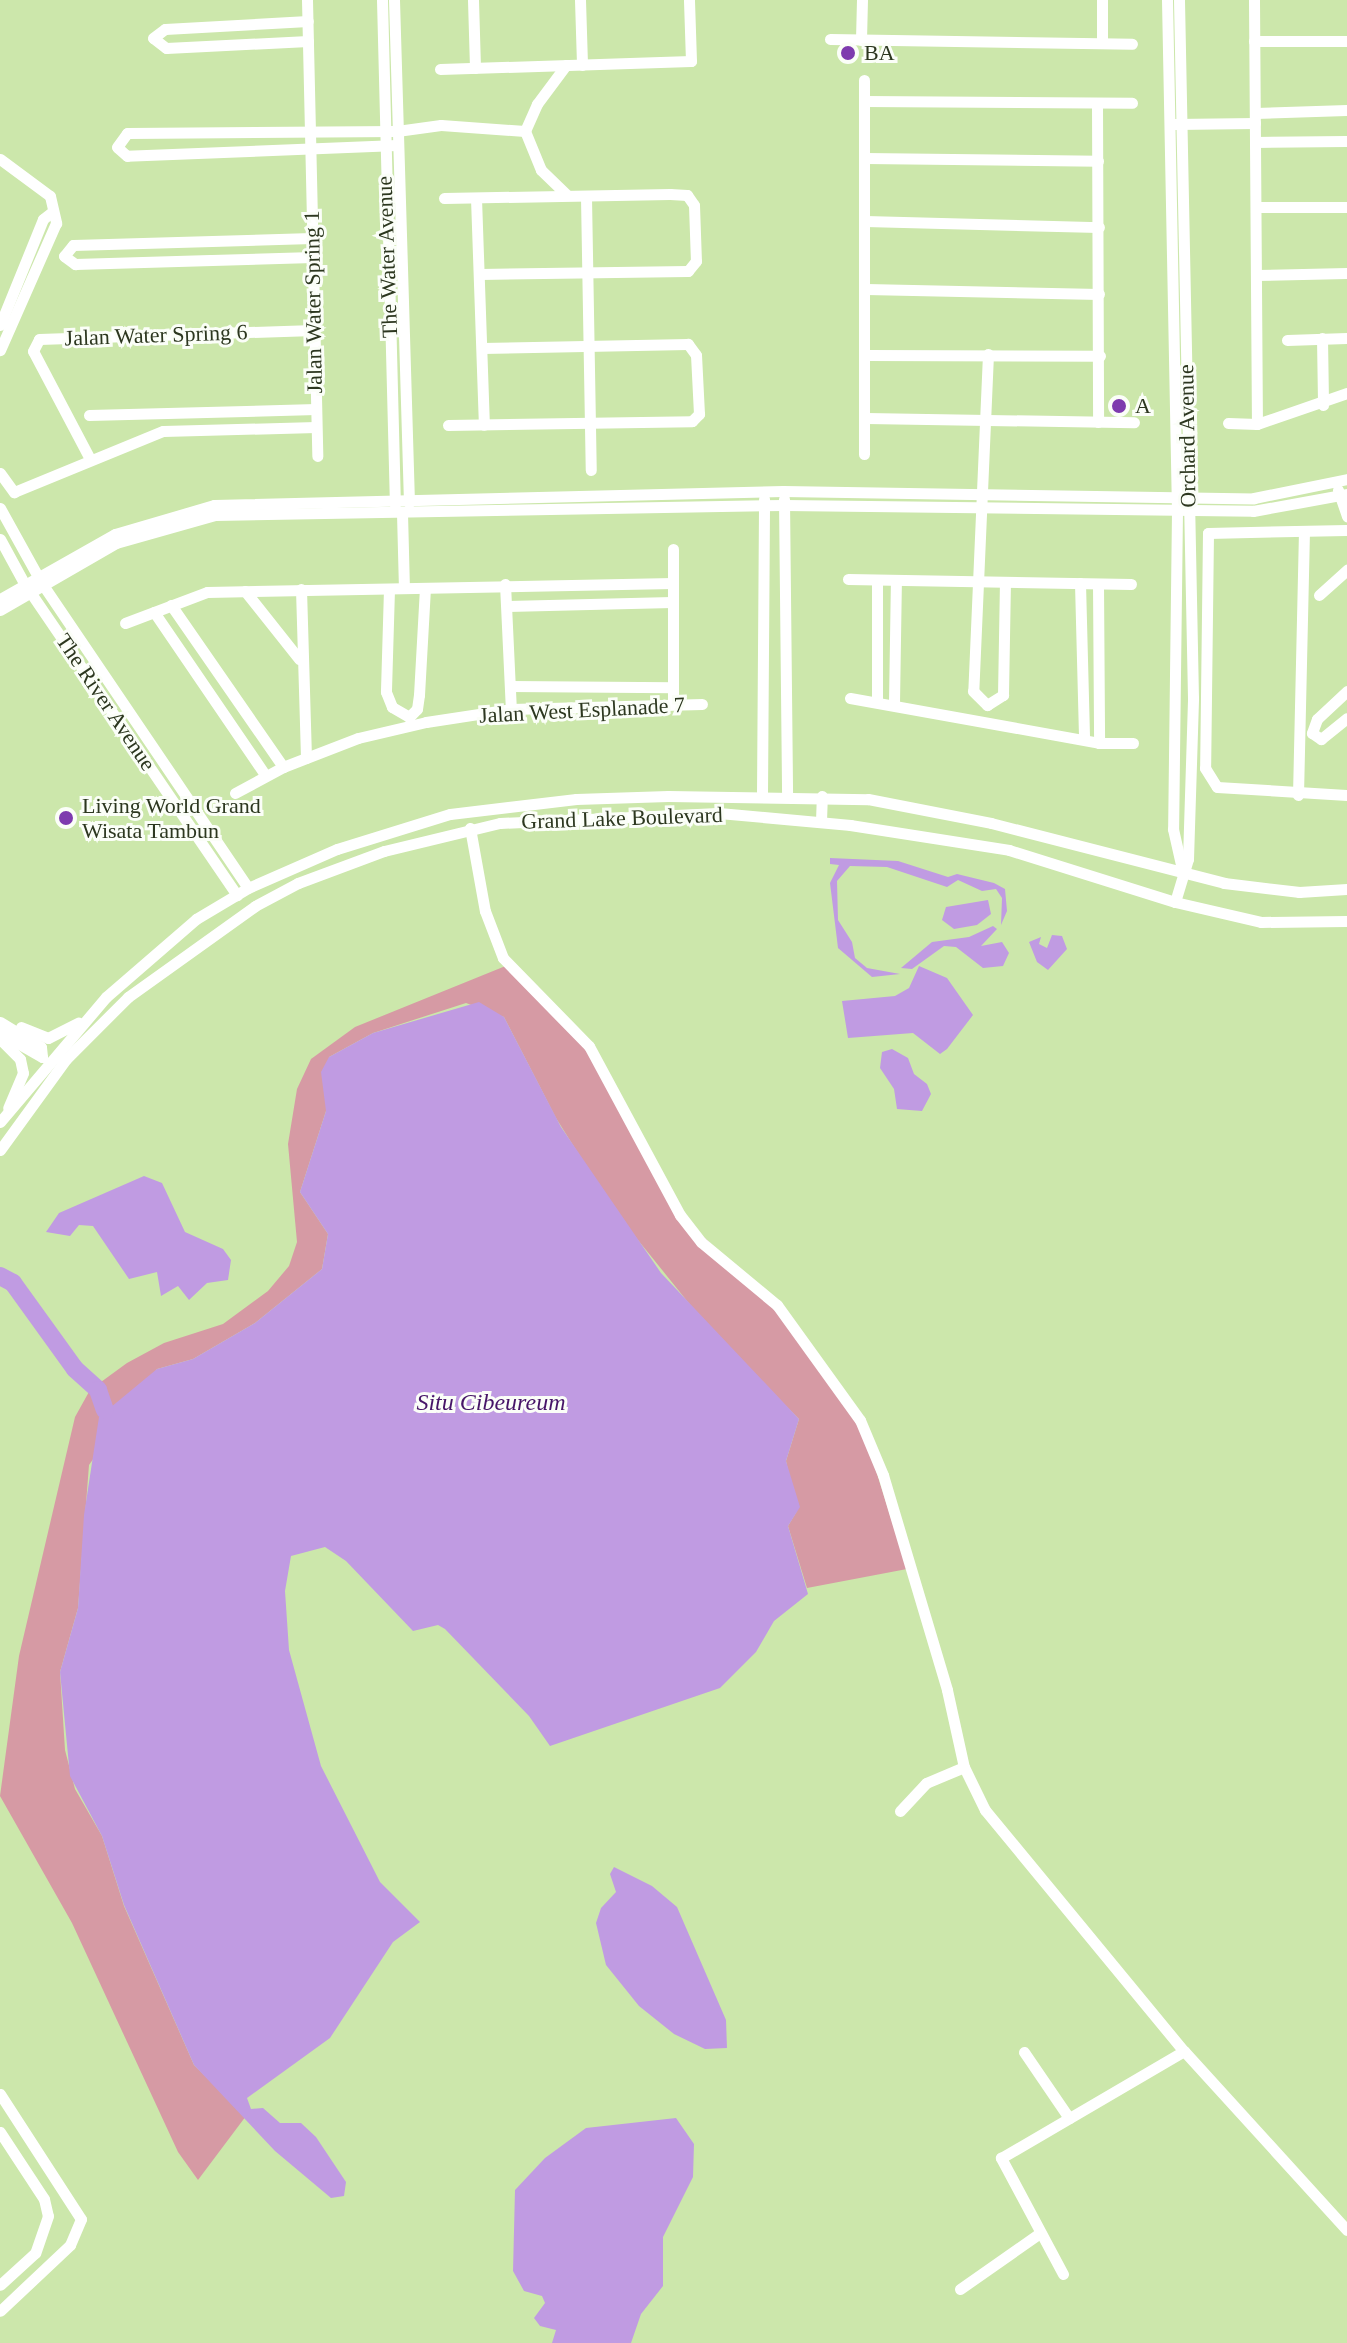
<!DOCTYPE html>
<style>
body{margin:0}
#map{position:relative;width:1347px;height:2343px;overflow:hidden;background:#cce7ab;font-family:"Times New Roman",serif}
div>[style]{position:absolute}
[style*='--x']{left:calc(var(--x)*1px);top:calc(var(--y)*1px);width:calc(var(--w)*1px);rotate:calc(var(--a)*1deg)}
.green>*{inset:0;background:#d69aa4}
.water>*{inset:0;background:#c09be2}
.river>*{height:18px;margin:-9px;padding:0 9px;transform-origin:9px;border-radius:9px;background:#c09be2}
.minor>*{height:11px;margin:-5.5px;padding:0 5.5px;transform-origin:5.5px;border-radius:5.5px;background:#fff}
.dots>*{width:22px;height:22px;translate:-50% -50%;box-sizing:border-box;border:4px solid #fbfef8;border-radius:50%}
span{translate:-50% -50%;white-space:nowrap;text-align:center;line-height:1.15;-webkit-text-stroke:6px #fbfef8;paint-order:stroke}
.poi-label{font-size:22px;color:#2c371f}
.left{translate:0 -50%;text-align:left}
.street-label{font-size:22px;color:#2c371f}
.water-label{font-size:24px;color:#471568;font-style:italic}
</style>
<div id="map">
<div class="green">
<i style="clip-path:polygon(508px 965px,589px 1046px,680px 1215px,777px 1305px,860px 1420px,907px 1569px,807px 1588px,788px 1526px,797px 1511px,786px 1461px,799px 1419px,708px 1327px,613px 1209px,556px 1118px,504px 1017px,466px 1003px,373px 1033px,329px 1057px,326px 1111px,300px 1192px,328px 1234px,322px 1269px,255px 1323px,193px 1359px,157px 1369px,89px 1465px,78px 1608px,60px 1672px,65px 1750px,75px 1789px,102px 1836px,124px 1906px,194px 2065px,246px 2116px,198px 2180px,178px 2152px,72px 1923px,0 1796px,19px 1656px,75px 1417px,90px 1390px,127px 1363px,164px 1343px,223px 1324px,268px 1291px,289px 1266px,297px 1242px,288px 1144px,297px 1089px,311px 1059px,355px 1027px)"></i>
</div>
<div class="water">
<i style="clip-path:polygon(830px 858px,898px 861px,948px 877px,957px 874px,994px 883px,1005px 889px,1007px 911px,1001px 925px,1002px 898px,996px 889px,982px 891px,958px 880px,947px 887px,887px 867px,850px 866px,837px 881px,838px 920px,852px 942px,855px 958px,867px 968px,900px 974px,872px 977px,838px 948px,830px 883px,839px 865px,830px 864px)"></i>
<i style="clip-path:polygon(988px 900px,991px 914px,977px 925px,954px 929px,942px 920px,946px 907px)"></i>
<i style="clip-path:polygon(993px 926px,997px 929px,981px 946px,1002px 942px,1009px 953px,1003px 966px,983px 968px,956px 947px,944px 946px,912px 969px,901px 968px,932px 942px,969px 937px)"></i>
<i style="clip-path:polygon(1052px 935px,1062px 936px,1067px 949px,1048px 970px,1037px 962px,1029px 942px,1041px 937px,1039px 944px,1047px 948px)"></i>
<i style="clip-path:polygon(919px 966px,947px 978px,973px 1015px,947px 1049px,940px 1054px,913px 1033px,848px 1038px,842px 1001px,895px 996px,909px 988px)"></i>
<i style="clip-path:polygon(479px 1002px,504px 1017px,561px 1127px,661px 1273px,799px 1419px,786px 1461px,800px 1507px,788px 1526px,808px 1594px,774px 1621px,756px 1652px,720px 1688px,550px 1746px,529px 1716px,445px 1629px,438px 1625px,413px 1631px,346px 1561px,325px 1547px,291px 1556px,285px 1591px,289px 1650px,321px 1766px,380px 1882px,420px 1922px,393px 1942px,330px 2038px,247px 2098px,251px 2109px,263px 2108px,280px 2123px,301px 2123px,316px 2137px,346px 2182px,344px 2196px,331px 2198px,275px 2151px,194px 2065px,124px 1905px,102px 1836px,70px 1776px,60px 1672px,78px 1608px,84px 1515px,99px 1417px,157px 1369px,193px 1359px,255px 1323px,322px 1269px,328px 1234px,300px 1192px,326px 1111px,321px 1072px,329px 1057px,373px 1033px)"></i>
<i style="clip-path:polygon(892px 1049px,908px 1058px,914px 1074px,927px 1084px,931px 1094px,922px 1111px,897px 1109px,894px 1089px,880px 1068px,882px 1052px)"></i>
<i style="clip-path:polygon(144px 1176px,162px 1183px,185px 1232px,223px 1249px,231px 1260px,228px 1280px,207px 1283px,189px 1300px,178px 1286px,161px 1296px,157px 1272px,129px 1279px,93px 1226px,79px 1225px,70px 1236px,46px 1232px,59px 1213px)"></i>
<i style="clip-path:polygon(614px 1867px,652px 1886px,677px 1907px,726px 2020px,727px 2048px,705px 2049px,674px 2034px,639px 2006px,606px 1965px,596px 1923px,601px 1908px,616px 1892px,610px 1874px)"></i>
<i style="clip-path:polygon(676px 2118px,694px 2144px,693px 2177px,663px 2237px,663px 2286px,641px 2314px,631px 2343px,552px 2343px,556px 2330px,540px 2326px,534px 2318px,545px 2303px,542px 2296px,524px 2291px,513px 2271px,515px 2190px,545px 2158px,586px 2128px)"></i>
</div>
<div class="river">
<i style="--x:0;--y:1276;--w:15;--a:28"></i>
<i style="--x:13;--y:1283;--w:106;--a:54.2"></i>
<i style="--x:75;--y:1369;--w:31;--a:42"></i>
<i style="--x:98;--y:1390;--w:21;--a:71"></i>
</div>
<div class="minor">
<i style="--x:307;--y:0;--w:456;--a:88.7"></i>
<i style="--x:382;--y:0;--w:505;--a:88.53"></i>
<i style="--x:394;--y:0;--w:503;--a:88.29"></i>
<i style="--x:473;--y:0;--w:68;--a:88.3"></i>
<i style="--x:580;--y:0;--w:65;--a:88.2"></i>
<i style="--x:1102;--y:0;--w:43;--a:90"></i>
<i style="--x:1167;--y:0;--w:511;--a:88.88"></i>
<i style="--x:1177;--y:511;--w:318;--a:90.7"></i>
<i style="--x:1173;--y:829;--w:41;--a:77.3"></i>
<i style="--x:1254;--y:0;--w:424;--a:89.6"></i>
<i style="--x:830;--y:39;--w:302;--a:0.9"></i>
<i style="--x:861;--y:40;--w:40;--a:-88.6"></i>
<i style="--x:308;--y:41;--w:142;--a:177.2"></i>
<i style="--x:166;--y:48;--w:16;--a:-142"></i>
<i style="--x:153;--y:38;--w:15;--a:-37"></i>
<i style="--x:165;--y:29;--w:143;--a:-3.2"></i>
<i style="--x:1254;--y:41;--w:93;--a:0"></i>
<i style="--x:566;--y:65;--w:49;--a:126.6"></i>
<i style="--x:537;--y:104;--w:30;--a:114"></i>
<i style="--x:525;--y:131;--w:42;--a:67.7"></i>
<i style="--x:541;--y:170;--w:36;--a:44"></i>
<i style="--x:440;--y:69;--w:251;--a:-1.8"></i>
<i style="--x:691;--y:61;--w:61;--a:-91.9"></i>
<i style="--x:864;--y:80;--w:374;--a:90"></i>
<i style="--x:864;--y:101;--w:268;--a:0.4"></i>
<i style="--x:1097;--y:103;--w:319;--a:89.8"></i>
<i style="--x:1255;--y:113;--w:92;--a:-1.9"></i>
<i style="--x:1175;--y:124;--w:80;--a:-0.7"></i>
<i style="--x:1255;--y:142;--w:92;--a:-0.6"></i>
<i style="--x:397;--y:145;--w:270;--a:177.7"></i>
<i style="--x:127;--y:156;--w:13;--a:-138"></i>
<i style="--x:117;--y:147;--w:17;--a:-54"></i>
<i style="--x:127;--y:133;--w:270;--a:-0.4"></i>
<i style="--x:397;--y:131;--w:44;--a:-7.8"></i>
<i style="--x:441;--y:125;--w:84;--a:4.1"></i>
<i style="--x:865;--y:158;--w:233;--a:0.7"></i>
<i style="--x:0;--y:159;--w:62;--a:36.5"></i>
<i style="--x:50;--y:196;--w:28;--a:77"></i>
<i style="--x:56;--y:223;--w:139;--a:113.8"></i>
<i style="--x:586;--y:197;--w:273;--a:89"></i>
<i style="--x:444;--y:198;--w:226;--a:-1"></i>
<i style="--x:670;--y:194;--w:17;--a:3"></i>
<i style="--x:687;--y:195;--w:12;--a:55"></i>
<i style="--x:694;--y:205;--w:56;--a:88"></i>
<i style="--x:696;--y:261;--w:13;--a:129"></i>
<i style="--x:688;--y:271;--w:208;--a:179.2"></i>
<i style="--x:476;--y:198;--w:227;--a:88"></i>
<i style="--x:1256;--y:207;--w:91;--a:0"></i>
<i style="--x:865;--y:221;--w:234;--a:1.5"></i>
<i style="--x:312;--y:238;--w:239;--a:178.3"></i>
<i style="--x:73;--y:245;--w:14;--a:129"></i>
<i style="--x:64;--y:256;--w:14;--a:36"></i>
<i style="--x:75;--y:264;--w:238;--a:-1.7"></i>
<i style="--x:1256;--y:275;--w:91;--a:-1.3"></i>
<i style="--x:866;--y:289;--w:233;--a:1.2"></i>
<i style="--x:0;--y:325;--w:114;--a:-67.9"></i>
<i style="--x:43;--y:219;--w:11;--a:-38"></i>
<i style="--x:1322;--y:338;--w:67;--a:89.1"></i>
<i style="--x:1287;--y:340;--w:60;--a:-1.9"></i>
<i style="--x:988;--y:354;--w:337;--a:92.5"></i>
<i style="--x:973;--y:691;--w:20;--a:45"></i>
<i style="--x:987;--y:705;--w:19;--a:-32"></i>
<i style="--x:1003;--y:695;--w:112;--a:-89"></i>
<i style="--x:867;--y:355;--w:233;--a:0.2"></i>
<i style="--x:89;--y:415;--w:227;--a:-1.5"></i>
<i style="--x:866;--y:418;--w:268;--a:0.9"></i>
<i style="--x:1228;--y:423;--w:29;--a:2"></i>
<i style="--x:1257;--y:424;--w:95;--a:-19"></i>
<i style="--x:448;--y:425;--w:244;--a:-0.9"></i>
<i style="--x:692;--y:421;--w:10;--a:-45"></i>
<i style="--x:699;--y:414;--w:59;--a:-92.9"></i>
<i style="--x:696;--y:355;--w:14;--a:-126"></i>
<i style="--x:688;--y:344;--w:206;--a:178.9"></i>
<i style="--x:90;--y:459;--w:122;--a:-117.8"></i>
<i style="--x:33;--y:351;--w:13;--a:-63"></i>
<i style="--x:39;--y:339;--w:275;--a:-1.9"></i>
<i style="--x:0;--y:473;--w:24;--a:54"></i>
<i style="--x:14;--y:492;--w:161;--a:-22.3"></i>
<i style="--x:163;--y:431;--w:153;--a:-1.5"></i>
<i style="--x:1338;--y:490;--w:28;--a:71"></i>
<i style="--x:784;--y:499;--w:295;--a:89.4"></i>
<i style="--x:0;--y:508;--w:85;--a:61"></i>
<i style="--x:41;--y:582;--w:369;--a:55.9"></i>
<i style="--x:402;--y:513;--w:75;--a:88.5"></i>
<i style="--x:1347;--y:530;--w:139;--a:178.8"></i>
<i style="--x:1208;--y:533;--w:235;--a:90.7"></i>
<i style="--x:1205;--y:768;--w:22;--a:58"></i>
<i style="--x:1217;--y:787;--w:130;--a:3.5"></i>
<i style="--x:0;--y:539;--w:50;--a:61.4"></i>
<i style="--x:24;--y:583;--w:378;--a:55.7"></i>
<i style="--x:848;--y:579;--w:283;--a:1"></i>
<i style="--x:877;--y:580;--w:122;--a:90"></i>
<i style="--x:1080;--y:583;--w:155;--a:88.5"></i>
<i style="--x:505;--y:584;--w:125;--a:87.3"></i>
<i style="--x:1098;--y:584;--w:159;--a:89.6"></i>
<i style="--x:301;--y:589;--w:169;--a:88.3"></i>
<i style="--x:389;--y:589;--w:103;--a:91.7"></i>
<i style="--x:386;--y:692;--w:16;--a:68"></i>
<i style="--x:392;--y:707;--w:20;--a:30"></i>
<i style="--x:409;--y:717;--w:11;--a:-45"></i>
<i style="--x:417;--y:709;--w:14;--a:-82"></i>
<i style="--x:419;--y:695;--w:107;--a:-86.8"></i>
<i style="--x:245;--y:591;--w:87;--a:51.5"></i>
<i style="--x:1319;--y:595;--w:38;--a:-42"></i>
<i style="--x:0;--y:599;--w:132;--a:-29.5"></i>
<i style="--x:115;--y:534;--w:103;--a:-16.3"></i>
<i style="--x:214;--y:505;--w:569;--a:-1.41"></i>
<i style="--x:783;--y:491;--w:471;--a:0.9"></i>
<i style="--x:1254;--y:498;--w:95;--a:-11.5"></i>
<i style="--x:171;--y:605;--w:197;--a:55.3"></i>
<i style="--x:507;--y:606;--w:165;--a:-1.4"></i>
<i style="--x:0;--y:610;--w:134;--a:-30"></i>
<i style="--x:116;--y:543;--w:103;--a:-15.8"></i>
<i style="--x:215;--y:515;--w:569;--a:-1.01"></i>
<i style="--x:784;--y:505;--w:469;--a:0.7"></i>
<i style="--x:1253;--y:511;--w:96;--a:-10.3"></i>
<i style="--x:154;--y:612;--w:197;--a:55.7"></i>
<i style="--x:125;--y:623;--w:88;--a:-20.7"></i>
<i style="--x:207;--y:592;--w:466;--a:-1.1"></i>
<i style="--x:510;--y:686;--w:163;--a:0.4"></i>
<i style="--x:1347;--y:691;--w:41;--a:137"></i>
<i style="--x:1317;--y:719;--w:15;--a:110"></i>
<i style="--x:1312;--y:733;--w:11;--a:34"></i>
<i style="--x:1321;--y:739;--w:33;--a:-39"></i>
<i style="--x:850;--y:698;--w:253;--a:10.2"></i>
<i style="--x:1099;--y:743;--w:34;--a:0"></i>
<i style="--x:894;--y:703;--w:123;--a:-89.1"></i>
<i style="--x:673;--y:704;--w:155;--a:-90"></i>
<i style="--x:235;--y:793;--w:55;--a:-28.4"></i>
<i style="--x:283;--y:767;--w:80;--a:-21.1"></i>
<i style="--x:358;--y:738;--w:70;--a:-13.2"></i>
<i style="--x:426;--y:722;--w:86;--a:-8.7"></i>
<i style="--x:511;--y:709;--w:191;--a:-1.5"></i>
<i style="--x:762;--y:794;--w:295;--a:-89.6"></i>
<i style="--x:1298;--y:795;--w:263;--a:-88.7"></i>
<i style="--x:821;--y:821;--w:25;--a:-88"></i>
<i style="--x:470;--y:828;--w:84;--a:79.8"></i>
<i style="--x:485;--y:911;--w:50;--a:69"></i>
<i style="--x:503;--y:958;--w:123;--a:45.7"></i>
<i style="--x:589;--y:1046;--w:192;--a:61.7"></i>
<i style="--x:680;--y:1215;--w:34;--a:52"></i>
<i style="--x:701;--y:1242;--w:99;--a:39.7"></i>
<i style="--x:777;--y:1305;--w:142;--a:54.2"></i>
<i style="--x:860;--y:1420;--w:60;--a:67.3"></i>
<i style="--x:883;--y:1475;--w:224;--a:73.4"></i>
<i style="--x:947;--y:1690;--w:79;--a:77.6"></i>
<i style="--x:964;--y:1767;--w:48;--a:64"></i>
<i style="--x:985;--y:1810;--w:313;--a:50.5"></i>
<i style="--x:1184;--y:2051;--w:242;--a:47.7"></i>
<i style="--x:1175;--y:902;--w:45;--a:-73.2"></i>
<i style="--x:1188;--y:859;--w:161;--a:-88.2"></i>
<i style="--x:1193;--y:698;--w:698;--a:-91.15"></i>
<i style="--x:0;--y:1022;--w:48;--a:31.4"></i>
<i style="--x:41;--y:1047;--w:10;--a:84"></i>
<i style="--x:42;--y:1057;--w:48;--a:-150.3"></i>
<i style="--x:21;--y:1027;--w:29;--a:22"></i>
<i style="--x:48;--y:1038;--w:34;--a:-27"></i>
<i style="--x:1;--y:1040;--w:27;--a:45"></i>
<i style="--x:20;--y:1059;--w:14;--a:78"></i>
<i style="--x:23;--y:1073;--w:38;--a:113"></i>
<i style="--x:0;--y:1122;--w:164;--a:-49.7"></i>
<i style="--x:106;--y:997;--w:119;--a:-40.9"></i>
<i style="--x:196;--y:919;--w:61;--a:-30.8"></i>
<i style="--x:248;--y:888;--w:97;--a:-23.7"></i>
<i style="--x:337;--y:849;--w:118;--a:-17.2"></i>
<i style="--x:450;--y:814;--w:127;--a:-6.8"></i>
<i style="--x:576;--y:799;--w:92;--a:-1.9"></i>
<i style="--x:668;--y:796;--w:200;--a:0.9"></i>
<i style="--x:868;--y:799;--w:125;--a:11"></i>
<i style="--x:991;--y:823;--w:241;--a:14.4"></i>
<i style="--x:1224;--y:883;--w:76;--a:6.8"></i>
<i style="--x:1299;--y:892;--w:48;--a:-3.6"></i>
<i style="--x:0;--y:1150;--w:112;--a:-54"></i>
<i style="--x:66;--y:1059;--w:88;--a:-45"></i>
<i style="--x:128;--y:997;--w:156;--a:-35.6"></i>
<i style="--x:255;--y:906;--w:49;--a:-28.1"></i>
<i style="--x:298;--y:883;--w:92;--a:-20.4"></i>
<i style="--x:384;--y:851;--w:119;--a:-13.6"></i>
<i style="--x:500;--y:823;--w:219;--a:-2.6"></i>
<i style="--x:719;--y:813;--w:132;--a:5.2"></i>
<i style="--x:850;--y:825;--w:161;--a:8.9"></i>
<i style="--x:1009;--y:850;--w:174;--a:17.4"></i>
<i style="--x:1175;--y:902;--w:88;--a:13.1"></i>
<i style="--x:1261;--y:922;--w:86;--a:-0.7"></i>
<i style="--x:900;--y:1811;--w:38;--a:-47"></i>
<i style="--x:926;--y:1783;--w:41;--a:-22.8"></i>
<i style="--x:1024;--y:2052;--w:80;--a:55.7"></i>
<i style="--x:0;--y:2094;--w:149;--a:57.1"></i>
<i style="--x:81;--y:2219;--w:28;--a:113"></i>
<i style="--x:70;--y:2245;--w:96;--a:136.7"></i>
<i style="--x:0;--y:2132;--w:80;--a:56.7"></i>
<i style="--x:44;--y:2199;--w:17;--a:77"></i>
<i style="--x:48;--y:2216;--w:39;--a:109"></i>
<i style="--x:35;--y:2253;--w:47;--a:137.6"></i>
<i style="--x:1063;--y:2274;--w:132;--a:-118.1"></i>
<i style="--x:1001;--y:2158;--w:212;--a:-30.3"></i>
<i style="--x:960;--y:2289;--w:98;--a:-35"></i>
</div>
<div class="dots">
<i style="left:848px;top:53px;background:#7e3bae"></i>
<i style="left:1119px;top:406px;background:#7e3bae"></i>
<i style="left:66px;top:818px;background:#7e3bae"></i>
</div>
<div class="poi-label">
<span class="left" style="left:864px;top:53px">BA</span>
<span class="left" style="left:1135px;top:406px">A</span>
<span class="left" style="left:82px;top:818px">Living World Grand<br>Wisata Tambun</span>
</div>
<div class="street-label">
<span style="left:387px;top:257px;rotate:-92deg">The Water Avenue</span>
<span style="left:313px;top:302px;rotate:-91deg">Jalan Water Spring 1</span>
<span style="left:156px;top:335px;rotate:-2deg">Jalan Water Spring 6</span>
<span style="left:1187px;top:436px;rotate:-91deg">Orchard Avenue</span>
<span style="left:106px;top:702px;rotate:56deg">The River Avenue</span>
<span style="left:582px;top:710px;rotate:-3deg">Jalan West Esplanade 7</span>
<span style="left:622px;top:818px;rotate:-2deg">Grand Lake Boulevard</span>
</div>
<div class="water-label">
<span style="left:491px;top:1403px">Situ Cibeureum</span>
</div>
</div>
